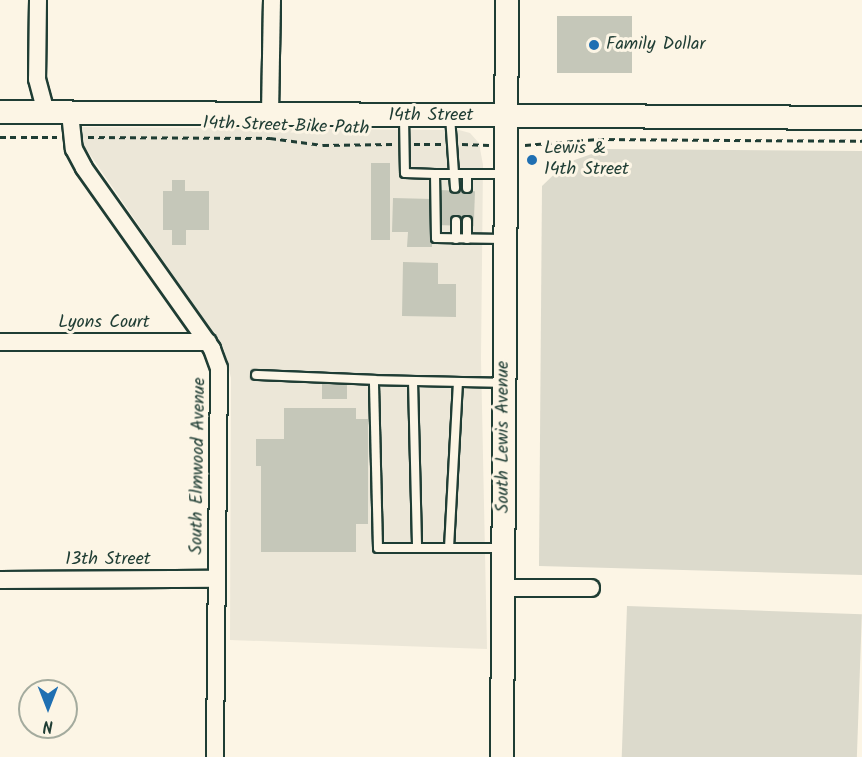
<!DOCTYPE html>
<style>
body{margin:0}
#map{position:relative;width:862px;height:757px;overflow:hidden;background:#fcf5e5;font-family:Kalam,sans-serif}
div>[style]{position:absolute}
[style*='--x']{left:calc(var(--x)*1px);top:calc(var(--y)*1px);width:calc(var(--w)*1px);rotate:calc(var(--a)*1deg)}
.built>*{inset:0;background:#ece7d8}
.green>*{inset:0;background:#dcdacc;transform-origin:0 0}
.building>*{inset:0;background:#c5c7b9;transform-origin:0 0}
.path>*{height:3px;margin-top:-1.5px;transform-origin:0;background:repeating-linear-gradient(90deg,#1f3d34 0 6px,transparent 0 10.5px)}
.roads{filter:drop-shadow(2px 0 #1f3d34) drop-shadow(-2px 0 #1f3d34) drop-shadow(0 2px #1f3d34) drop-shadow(0 -2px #1f3d34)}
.lane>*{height:8px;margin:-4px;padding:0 4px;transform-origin:4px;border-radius:4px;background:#fcf5e5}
.street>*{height:16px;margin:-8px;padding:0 8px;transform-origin:8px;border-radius:8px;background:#fcf5e5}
.secondary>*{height:22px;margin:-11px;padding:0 11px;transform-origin:11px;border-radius:11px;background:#fcf5e5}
.dots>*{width:16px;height:16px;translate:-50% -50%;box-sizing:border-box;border:3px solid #fcf5e5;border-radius:50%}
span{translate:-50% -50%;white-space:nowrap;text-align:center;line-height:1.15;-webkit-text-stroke:6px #fcf5e5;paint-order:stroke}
.poi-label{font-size:18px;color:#1f3d34}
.left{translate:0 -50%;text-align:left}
.street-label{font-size:18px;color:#1f3d34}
.north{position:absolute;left:18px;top:679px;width:60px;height:60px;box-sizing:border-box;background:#fcf5e5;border:2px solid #a4ab9e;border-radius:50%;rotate:180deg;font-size:16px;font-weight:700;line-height:24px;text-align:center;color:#1f3d34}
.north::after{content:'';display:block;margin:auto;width:21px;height:27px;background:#1f6fb2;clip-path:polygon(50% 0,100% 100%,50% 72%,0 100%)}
</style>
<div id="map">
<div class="built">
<i style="clip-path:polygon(71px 127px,459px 130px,470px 133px,479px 143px,483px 165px,481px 359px,487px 649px,230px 640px,231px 378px,224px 349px)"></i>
</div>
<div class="green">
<i style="clip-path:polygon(606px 149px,862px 151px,862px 575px,539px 566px,542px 186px,566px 163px)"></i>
<i style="left:627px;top:606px;width:235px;height:151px;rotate:2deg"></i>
</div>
<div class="building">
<i style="left:557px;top:16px;width:75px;height:57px"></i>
<i style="left:371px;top:163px;width:19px;height:77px"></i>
<i style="clip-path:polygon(172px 180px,185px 180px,185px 191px,209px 191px,209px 230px,186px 230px,186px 245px,172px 245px,172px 230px,163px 230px,163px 191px,172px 191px)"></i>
<i style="left:438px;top:190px;width:37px;height:35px;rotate:2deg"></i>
<i style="clip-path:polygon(393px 198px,432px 199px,432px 247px,407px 247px,408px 232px,392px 232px)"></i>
<i style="clip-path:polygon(403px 262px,438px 263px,438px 284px,456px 284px,456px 317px,402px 316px)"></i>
<i style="left:322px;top:383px;width:25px;height:16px"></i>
<i style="clip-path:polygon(284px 408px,356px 408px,356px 419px,368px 419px,368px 524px,356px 524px,356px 552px,261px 552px,261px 466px,256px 466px,256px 439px,284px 439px)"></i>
</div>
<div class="path">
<i style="--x:0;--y:137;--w:57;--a:0"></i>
<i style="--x:88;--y:137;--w:182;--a:0.3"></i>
<i style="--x:270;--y:138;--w:53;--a:7.5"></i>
<i style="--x:323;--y:145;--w:70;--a:-0.8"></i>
<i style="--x:414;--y:144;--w:27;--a:0"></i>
<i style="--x:462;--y:144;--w:27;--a:2"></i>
<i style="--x:525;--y:145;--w:73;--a:-4.7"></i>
<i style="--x:598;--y:139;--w:264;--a:0.4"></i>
</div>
<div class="roads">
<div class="lane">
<i style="--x:450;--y:116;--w:72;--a:86"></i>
<i style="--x:404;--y:117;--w:56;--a:89"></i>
<i style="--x:405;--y:173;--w:30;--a:2"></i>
<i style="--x:504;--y:174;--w:69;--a:180"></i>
<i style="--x:435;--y:174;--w:64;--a:89.1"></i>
<i style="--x:436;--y:238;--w:69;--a:0.8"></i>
<i style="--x:467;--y:188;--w:14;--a:-90"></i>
<i style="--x:456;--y:221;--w:18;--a:90"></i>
<i style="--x:467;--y:239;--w:18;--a:-90"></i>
<i style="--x:256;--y:375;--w:118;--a:2.4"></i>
<i style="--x:413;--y:381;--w:167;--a:88.6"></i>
<i style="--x:449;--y:548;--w:166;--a:-86.9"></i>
<i style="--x:502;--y:548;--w:124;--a:180"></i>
<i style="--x:378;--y:548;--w:168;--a:-91.4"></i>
<i style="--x:374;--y:380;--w:130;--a:1.3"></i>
</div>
<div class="street">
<i style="--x:38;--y:0;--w:79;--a:90.7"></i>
<i style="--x:37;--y:79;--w:34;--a:75"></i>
<i style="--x:70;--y:113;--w:36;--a:84"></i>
<i style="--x:74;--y:149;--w:21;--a:62"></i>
<i style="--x:84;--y:168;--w:222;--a:54.7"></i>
<i style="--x:212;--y:349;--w:20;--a:70"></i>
<i style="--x:219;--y:368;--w:389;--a:90.6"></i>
<i style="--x:270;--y:114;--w:114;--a:-89"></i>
<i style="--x:0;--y:342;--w:208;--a:0"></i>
<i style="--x:0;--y:580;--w:217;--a:-0.3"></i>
<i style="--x:503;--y:588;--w:88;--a:0"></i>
</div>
<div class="secondary">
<i style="--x:0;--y:112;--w:862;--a:0.4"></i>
<i style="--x:502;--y:757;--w:757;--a:-89.62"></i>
</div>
</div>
<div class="dots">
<i style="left:594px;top:45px;background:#1f6fb2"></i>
<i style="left:532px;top:160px;background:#1f6fb2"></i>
</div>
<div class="poi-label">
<span class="left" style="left:606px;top:45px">Family Dollar</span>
<span class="left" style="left:544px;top:160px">Lewis &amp;<br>14th Street</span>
</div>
<div class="street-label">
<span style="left:431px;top:116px">14th Street</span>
<span style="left:286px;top:127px;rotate:2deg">14th Street Bike Path</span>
<span style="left:104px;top:323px">Lyons Court</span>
<span style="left:504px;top:437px;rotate:-90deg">South Lewis Avenue</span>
<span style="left:199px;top:466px;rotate:-89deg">South Elmwood Avenue</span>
<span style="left:108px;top:560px">13th Street</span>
</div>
<div class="north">N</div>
</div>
